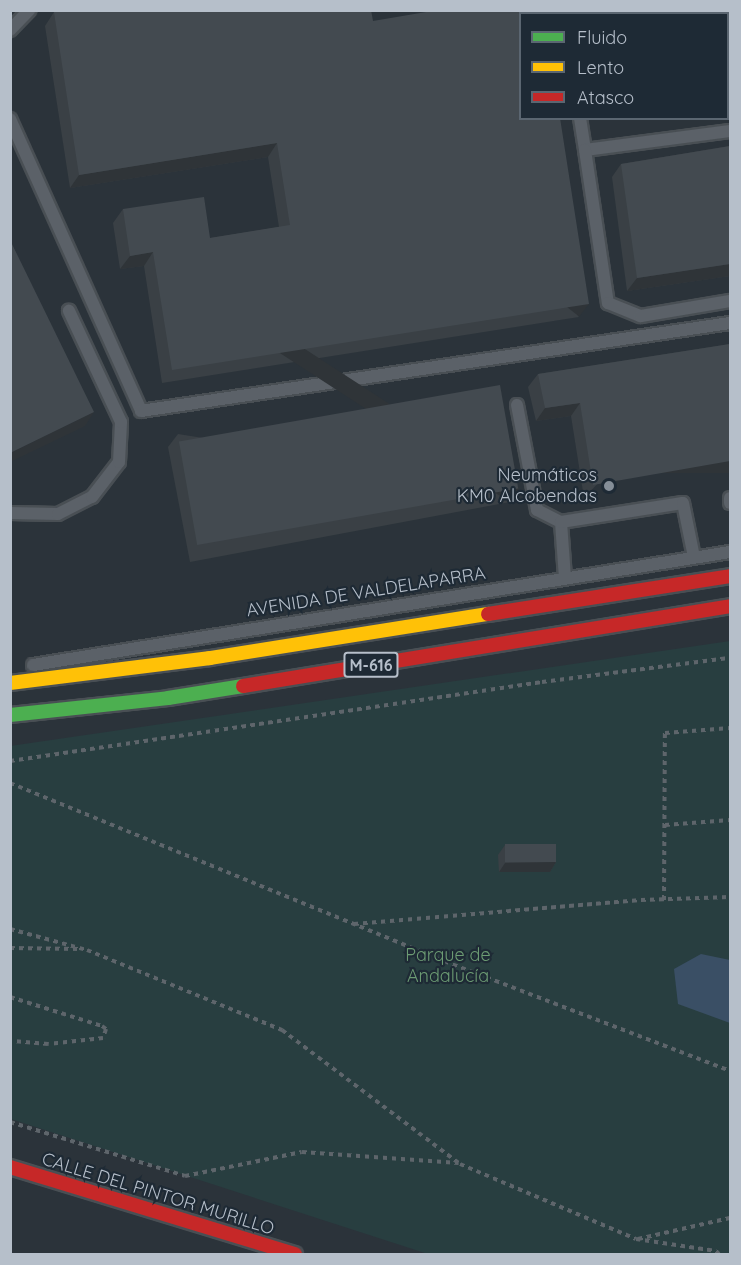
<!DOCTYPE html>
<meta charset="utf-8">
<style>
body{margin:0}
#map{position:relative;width:741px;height:1265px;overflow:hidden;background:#2b333a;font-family:Quicksand,sans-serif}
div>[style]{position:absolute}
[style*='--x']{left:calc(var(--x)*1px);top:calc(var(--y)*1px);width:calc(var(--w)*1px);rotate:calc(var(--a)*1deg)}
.green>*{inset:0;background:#283e40}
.water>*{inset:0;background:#3a4f65}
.path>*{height:4px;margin-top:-2px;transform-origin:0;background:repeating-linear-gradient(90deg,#5e656b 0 4.5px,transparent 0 9px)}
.roads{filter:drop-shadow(2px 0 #494f54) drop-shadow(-2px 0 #494f54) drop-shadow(0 2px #494f54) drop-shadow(0 -2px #494f54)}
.lane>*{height:12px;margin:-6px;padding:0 6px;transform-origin:6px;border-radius:6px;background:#5b6168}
.fast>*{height:14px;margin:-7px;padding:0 7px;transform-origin:7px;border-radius:7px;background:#4caf50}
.slow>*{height:14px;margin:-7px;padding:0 7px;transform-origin:7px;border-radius:7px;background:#ffc107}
.jam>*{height:14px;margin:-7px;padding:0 7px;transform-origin:7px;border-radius:7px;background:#c62828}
.wall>*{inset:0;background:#3a4045;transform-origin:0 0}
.shaded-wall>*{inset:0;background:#2f3438;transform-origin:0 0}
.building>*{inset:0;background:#434a50;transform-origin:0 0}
.dots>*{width:16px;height:16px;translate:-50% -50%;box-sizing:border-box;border:3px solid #1e2a35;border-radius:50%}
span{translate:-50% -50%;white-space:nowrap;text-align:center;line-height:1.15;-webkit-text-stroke:4.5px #1e2a35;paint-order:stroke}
.shield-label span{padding:2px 4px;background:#1e2a35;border:2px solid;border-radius:4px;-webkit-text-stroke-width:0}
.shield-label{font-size:16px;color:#b6bfca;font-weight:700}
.poi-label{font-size:18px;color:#b6bfca}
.right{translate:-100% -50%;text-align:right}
.street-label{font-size:18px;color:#b6bfca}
.park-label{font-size:18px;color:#6c9b73}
.frame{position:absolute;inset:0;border:12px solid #b6bfca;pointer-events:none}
.legend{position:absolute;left:519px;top:12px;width:210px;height:108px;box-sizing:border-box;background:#1e2a35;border:2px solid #5b6671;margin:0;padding:8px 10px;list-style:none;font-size:18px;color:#b6bfca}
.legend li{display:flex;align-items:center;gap:12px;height:30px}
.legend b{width:30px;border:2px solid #5b6671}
</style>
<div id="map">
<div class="green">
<i style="clip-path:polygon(730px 641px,730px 1254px,428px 1254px,11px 1119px,10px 746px)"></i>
</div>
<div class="water">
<i style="clip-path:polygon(701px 954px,730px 960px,730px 1023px,678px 1004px,674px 969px)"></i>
</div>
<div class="path">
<i style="--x:10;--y:761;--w:538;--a:-8.45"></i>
<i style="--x:542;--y:682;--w:190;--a:-7.3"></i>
<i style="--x:10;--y:783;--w:461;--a:22.3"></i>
<i style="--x:436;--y:958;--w:315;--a:21"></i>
<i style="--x:665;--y:825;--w:65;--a:-4.4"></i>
<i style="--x:664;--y:900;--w:167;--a:-89.7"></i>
<i style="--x:665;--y:733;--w:65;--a:-4.4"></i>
<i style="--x:354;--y:924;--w:288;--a:-4.8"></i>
<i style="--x:641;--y:900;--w:89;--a:-1.9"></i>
<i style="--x:10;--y:929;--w:80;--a:15.3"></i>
<i style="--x:87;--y:950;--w:211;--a:22.3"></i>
<i style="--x:282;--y:1030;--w:223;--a:37"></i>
<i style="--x:460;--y:1164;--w:191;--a:23.1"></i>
<i style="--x:636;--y:1239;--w:81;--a:8.5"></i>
<i style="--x:716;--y:1251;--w:4;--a:45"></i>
<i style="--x:10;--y:948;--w:70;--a:0.8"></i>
<i style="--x:10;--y:997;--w:96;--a:17.5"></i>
<i style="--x:102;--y:1026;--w:5;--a:37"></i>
<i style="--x:106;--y:1029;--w:9;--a:108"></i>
<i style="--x:103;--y:1038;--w:55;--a:173.8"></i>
<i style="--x:48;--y:1044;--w:38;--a:-175"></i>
<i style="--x:10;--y:1122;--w:183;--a:17.1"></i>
<i style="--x:185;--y:1176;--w:119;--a:-11.6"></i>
<i style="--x:302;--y:1152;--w:157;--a:4"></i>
<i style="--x:638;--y:1239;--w:94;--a:-12.9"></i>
</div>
<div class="roads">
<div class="lane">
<i style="--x:10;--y:30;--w:28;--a:-46"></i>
<i style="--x:580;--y:118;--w:32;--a:81"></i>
<i style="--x:585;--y:150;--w:146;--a:-7.5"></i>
<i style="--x:10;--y:119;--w:320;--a:65.8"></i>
<i style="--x:141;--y:411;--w:596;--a:-8.5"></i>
<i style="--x:585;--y:150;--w:155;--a:81.5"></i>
<i style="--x:608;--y:303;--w:35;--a:22"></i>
<i style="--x:641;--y:316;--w:90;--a:-9.6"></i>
<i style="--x:517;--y:405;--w:107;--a:79.2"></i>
<i style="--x:537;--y:510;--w:27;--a:27"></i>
<i style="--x:730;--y:498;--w:5;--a:90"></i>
<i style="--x:10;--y:513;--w:48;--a:1.2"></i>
<i style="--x:58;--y:514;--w:38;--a:-27"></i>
<i style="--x:92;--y:497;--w:44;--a:-52.4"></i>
<i style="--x:119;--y:462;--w:40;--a:-87.1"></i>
<i style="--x:121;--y:422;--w:123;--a:-115.1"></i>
<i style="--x:565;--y:578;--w:56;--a:-94.1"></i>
<i style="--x:561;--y:522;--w:123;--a:-8.9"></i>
<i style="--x:683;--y:503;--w:55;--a:78.5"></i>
<i style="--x:33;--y:665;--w:706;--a:-9.21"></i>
</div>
<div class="fast">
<i style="--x:10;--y:715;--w:159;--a:-6.1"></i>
<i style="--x:168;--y:698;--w:76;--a:-9.1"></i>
</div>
<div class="slow">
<i style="--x:10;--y:683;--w:202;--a:-7.1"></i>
<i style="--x:210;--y:658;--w:281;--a:-9"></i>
</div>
<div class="jam">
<i style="--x:488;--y:614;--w:245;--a:-8.9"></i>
<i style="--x:243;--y:686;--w:494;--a:-9.3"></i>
<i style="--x:10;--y:1167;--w:298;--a:17"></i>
</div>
</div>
<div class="wall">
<i style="left:569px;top:10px;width:69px;height:5px"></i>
<i style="clip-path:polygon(314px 11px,373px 21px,579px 317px,162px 383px,144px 266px,120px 269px,113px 223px,123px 209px,210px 238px,279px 227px,268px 157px,70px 188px,45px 26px,54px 12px)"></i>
<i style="clip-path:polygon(730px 146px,730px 276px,627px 291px,612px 177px,621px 164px)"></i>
<i style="clip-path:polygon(730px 344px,584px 498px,571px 416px,536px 421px,528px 387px,538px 374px)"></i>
<i style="clip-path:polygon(178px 434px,519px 488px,510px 502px,190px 562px,168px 447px)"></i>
<i style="clip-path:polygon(505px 845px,556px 862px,550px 872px,499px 872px,498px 855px)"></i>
</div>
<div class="shaded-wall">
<i style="clip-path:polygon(730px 42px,730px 48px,728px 51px,728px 44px)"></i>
<i style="clip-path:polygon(277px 143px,268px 157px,70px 188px,79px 175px)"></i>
<i style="clip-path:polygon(153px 252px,144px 266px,120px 269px,130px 256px)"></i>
<i style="clip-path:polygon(730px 264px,730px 276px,627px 291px,637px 278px)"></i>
<i style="left:589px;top:304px;width:16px;height:422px;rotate:128deg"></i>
<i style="clip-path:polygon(580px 403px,571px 416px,536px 421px,545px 408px)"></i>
<i style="clip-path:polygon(94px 412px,85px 426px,10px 462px,10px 453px)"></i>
<i style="left:730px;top:461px;width:12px;height:139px;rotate:90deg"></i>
<i style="left:519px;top:488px;width:17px;height:326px;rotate:123deg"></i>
<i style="clip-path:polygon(556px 862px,550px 872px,499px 872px,505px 863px)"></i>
</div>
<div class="building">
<i style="clip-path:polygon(65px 10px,371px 10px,373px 21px,438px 10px,544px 10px,544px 14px,520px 14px,520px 118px,560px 118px,589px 304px,172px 370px,153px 252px,130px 256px,123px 209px,204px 197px,210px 238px,290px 225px,277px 143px,79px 175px,54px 12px)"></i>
<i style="left:589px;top:10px;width:49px;height:5px"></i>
<i style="clip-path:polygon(647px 10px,730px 10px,730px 42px,728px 44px,728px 14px,643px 14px)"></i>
<i style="clip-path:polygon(730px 146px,730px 264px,637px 278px,621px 164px)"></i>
<i style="clip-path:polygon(10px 240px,94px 412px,10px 453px)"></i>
<i style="clip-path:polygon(730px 344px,730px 461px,593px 485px,580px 403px,545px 408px,538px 374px)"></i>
<i style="left:500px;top:385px;width:105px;height:326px;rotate:80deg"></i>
<i style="left:556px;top:844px;width:18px;height:51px;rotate:90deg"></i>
</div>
<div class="dots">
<i style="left:609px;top:486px;background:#858e98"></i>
</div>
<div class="shield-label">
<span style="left:371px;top:665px">M-616</span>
</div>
<div class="poi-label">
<span class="right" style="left:597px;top:486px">Neumáticos<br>KM0 Alcobendas</span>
</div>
<div class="street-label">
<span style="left:366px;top:592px;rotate:-9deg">AVENIDA DE VALDELAPARRA</span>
<span style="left:158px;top:1194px;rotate:17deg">CALLE DEL PINTOR MURILLO</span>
</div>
<div class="park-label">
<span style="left:448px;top:966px">Parque de<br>Andalucía</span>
</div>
<div class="frame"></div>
<ul class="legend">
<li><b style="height:8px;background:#4caf50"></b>Fluido</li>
<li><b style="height:8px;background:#ffc107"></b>Lento</li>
<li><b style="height:8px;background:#c62828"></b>Atasco</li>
</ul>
</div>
